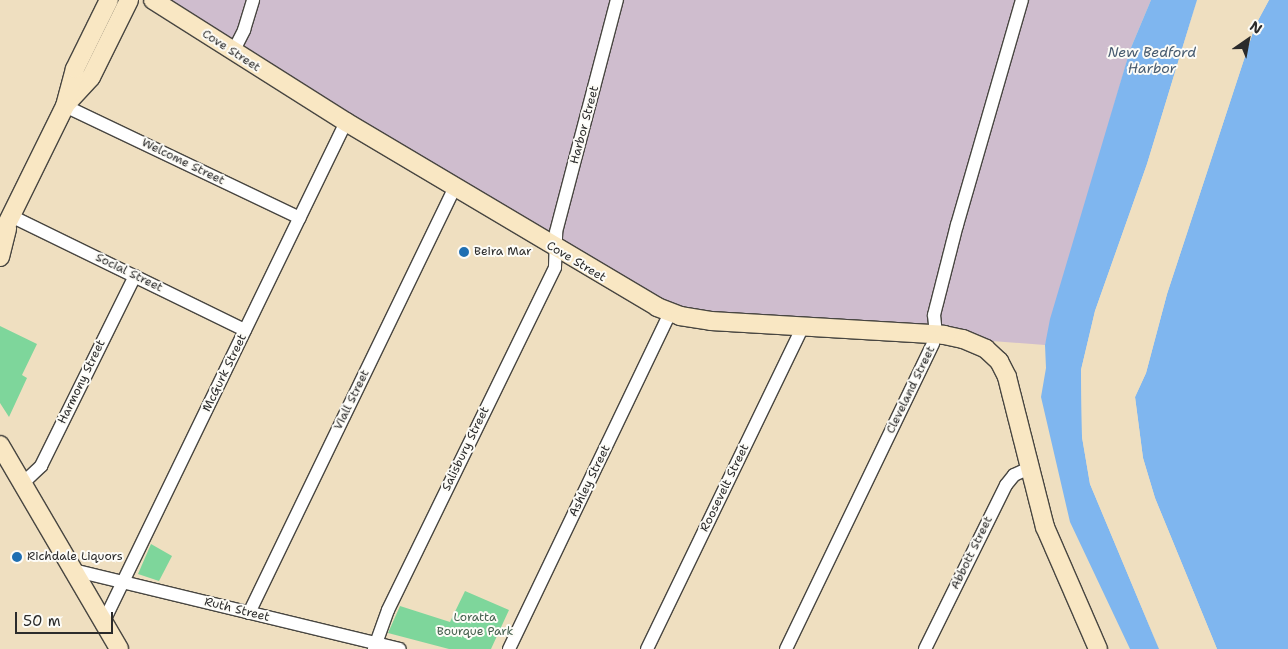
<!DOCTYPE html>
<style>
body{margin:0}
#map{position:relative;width:1288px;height:649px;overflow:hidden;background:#efdfc0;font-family:"Shantell Sans",sans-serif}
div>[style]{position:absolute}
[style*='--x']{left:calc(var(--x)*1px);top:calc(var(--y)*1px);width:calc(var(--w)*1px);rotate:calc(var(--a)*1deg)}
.industrial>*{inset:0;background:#cfbdce}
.green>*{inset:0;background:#7ed69b}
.water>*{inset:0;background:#7fb6ef}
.pier>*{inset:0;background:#efdfc0}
.roads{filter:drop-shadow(1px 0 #484641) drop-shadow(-1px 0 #484641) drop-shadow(0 1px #484641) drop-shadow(0 -1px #484641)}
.minor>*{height:12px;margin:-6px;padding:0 6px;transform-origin:6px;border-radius:6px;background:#fff}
.secondary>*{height:18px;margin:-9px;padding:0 9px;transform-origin:9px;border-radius:9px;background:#f9e7c3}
.dots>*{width:14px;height:14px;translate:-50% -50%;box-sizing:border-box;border:2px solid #fdfcf7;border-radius:50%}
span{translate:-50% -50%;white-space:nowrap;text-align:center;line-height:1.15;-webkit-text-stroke:4px #fdfcf7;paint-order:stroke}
.street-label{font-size:12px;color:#2b2b2b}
.poi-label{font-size:12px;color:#2b2b2b}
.left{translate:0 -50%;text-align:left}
.park-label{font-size:12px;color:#445e4d}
.water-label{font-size:14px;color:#485c70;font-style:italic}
.north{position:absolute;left:1223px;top:15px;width:50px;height:50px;-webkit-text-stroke:4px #fdfcf7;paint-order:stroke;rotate:33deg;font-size:14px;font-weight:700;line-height:20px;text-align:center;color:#2b2b2b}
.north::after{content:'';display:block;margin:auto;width:18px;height:22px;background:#2b2b2b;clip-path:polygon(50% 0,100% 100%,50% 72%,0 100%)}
.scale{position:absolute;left:15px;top:612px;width:98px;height:22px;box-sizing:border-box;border:2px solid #2b2b2b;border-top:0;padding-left:6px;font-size:15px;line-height:18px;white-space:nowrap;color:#2b2b2b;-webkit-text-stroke:4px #fdfcf7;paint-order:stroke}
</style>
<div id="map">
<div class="industrial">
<i style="clip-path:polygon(153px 0,1151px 0,1130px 50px,1045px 345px,689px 318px)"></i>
</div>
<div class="green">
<i style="clip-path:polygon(0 326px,37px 344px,22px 375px,27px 378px,9px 417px,0 403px)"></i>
<i style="clip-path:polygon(151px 544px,172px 556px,159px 581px,138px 574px)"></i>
<i style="clip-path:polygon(465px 591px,509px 610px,491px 649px,449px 649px,388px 633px,400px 606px,450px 622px)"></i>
</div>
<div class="water">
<i style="clip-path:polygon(1151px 0,1197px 0,1147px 164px,1095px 311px,1081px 370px,1082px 437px,1090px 484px,1159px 649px,1130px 649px,1070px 522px,1041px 397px,1046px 368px,1045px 345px,1050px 319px,1130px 50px)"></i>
<i style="clip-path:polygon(1269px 0,1288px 0,1288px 649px,1217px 649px,1155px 498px,1143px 458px,1135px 397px,1146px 373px,1167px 294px,1255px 26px)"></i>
</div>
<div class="pier">
<i style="clip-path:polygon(1197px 0,1149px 165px,1097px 312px,1084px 370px,1084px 437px,1092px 483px,1159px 649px,1090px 484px,1082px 437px,1081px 370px,1095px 311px,1147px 164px)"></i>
<i style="clip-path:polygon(1266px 0,1269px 0,1255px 26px,1167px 294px,1146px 373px,1135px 397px,1143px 458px,1155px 498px,1217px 649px,1215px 649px,1152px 499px,1141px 459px,1132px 396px,1143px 372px,1164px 293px,1253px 25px)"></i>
</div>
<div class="roads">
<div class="minor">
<i style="--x:233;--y:52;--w:25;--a:-63"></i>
<i style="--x:244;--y:30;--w:31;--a:-73"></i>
<i style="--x:65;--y:106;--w:260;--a:25.5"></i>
<i style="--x:13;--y:217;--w:258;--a:26"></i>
<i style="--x:23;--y:483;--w:25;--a:-43"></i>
<i style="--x:41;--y:466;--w:212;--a:-63.7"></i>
<i style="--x:73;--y:570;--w:336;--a:13.6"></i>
<i style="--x:249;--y:613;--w:472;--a:-64.2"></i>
<i style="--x:103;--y:623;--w:557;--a:-64.13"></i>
<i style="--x:374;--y:649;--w:41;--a:-70.3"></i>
<i style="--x:388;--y:610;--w:381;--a:-64"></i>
<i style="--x:555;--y:267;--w:35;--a:-88"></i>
<i style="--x:556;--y:232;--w:240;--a:-75.3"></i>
<i style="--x:509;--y:649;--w:373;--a:-64.4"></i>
<i style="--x:647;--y:649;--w:358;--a:-64.2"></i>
<i style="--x:786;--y:649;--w:339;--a:-64.3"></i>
<i style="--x:933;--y:343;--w:9;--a:-72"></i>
<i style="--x:936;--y:334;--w:19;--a:-96"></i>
<i style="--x:934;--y:315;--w:93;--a:-75.7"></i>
<i style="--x:957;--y:225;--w:234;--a:-73.9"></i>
<i style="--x:925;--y:649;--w:183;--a:-63.7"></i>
<i style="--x:1006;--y:485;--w:13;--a:-51"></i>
<i style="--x:1014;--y:475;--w:17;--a:-24"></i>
</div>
<div class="secondary">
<i style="--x:153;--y:0;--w:228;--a:32.3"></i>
<i style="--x:346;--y:122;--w:362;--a:30.7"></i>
<i style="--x:657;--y:307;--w:25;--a:21"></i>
<i style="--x:680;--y:316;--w:31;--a:9"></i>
<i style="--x:711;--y:321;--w:233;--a:3.4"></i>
<i style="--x:944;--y:335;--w:19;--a:12"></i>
<i style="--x:963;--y:339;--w:25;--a:23"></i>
<i style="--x:986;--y:349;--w:18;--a:43"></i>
<i style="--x:999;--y:361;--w:18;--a:63"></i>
<i style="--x:1007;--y:377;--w:155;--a:75.8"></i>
<i style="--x:1045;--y:527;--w:133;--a:66.5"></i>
<i style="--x:67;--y:103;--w:35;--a:-47"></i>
<i style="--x:91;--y:77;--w:86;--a:-63.7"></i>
<i style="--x:0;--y:238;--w:147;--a:-63.8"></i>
<i style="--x:65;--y:106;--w:38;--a:-75"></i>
<i style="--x:75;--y:69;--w:77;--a:-63.8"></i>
<i style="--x:0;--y:257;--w:29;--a:-76"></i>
<i style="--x:0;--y:445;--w:236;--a:59.7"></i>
</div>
</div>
<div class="dots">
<i style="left:464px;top:252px;background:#1f6fb2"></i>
<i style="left:17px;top:557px;background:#1f6fb2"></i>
</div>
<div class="street-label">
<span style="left:231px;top:51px;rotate:33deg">Cove Street</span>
<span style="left:585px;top:125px;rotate:-75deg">Harbor Street</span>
<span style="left:183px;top:162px;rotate:26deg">Welcome Street</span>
<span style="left:576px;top:262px;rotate:31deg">Cove Street</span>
<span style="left:129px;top:273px;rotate:26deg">Social Street</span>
<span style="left:225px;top:373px;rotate:-64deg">McGurk Street</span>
<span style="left:82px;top:382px;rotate:-64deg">Harmony Street</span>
<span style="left:911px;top:390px;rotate:-64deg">Cleveland Street</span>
<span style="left:352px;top:400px;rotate:-64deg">Viall Street</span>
<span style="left:466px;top:449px;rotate:-64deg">Salisbury Street</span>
<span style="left:590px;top:481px;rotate:-64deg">Ashley Street</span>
<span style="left:725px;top:488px;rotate:-64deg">Roosevelt Street</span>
<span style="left:972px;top:553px;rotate:-64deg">Abbott Street</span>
<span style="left:237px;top:610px;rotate:14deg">Ruth Street</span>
</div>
<div class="poi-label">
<span class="left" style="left:474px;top:252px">Beira Mar</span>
<span class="left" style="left:27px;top:557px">Richdale Liquors</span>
</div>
<div class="park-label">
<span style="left:475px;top:625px">Loratta<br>Bourque Park</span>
</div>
<div class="water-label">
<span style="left:1152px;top:60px">New Bedford<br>Harbor</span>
</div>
<div class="north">N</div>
<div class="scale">50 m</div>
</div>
